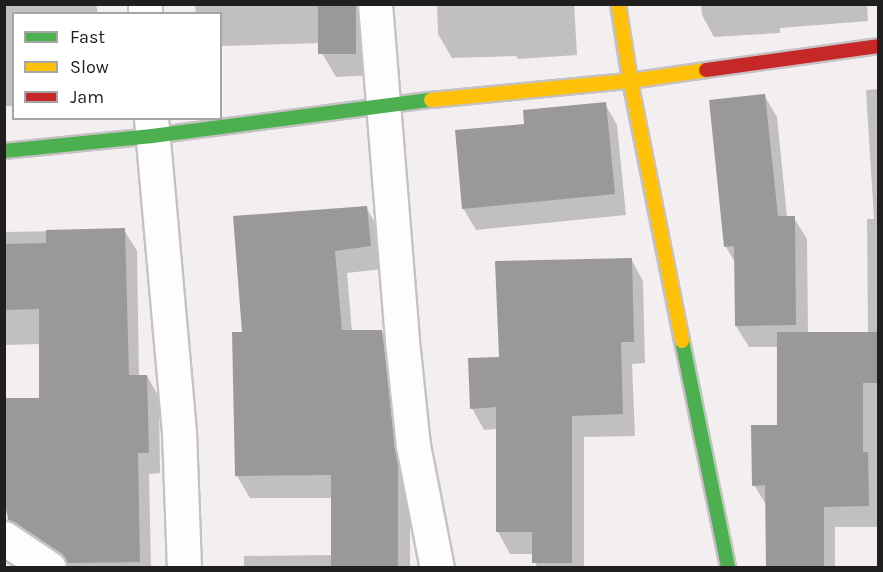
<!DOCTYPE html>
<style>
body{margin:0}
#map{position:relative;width:883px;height:572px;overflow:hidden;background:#f3eff1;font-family:Karla,sans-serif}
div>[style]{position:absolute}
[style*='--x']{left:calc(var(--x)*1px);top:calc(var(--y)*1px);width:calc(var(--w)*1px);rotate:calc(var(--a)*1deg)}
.shadow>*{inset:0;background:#0003}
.building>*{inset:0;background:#9b9898;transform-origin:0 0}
.roads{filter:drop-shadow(2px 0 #c6c2c4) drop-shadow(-2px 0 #c6c2c4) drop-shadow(0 2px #c6c2c4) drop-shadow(0 -2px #c6c2c4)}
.street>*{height:33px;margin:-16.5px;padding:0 16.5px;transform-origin:16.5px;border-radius:16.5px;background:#fdfdfd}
.fast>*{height:14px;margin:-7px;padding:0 7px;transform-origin:7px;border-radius:7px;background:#4caf50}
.slow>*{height:14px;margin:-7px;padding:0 7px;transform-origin:7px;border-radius:7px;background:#ffc107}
.jam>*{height:14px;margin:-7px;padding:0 7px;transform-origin:7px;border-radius:7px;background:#c62828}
span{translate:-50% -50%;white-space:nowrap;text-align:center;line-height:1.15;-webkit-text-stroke:6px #fff;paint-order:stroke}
.frame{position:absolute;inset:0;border:6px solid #211e1f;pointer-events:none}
.legend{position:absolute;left:12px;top:12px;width:210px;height:108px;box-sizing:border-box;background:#fff;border:2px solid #a6a5a5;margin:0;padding:8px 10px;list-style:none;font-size:18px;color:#211e1f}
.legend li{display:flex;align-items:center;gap:12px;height:30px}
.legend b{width:30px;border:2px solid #a6a5a5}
</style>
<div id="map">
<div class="shadow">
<i style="clip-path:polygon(4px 4px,96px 4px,98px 14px,14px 14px,14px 106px,4px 106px)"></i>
<i style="clip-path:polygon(195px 4px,369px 4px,373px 75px,336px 77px,322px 53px,321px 43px,220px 46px,220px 14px,196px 14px)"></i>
<i style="clip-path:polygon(437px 4px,574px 4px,577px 55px,518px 59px,516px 56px,452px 58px,438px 34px)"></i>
<i style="clip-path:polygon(701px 4px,867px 4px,868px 21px,780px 28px,780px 33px,714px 37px,702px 15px)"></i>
<i style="clip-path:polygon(878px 89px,878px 527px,835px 527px,835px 568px,768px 568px,767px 506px,754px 485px,779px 427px,779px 347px,749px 347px,736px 326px,736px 264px,726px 247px,764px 95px,777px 117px,787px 217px,794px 218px,807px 239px,808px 333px,868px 333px,867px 219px,874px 219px,866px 90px)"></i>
<i style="clip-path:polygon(605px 104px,617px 125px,626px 215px,476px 230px,463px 208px)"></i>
<i style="clip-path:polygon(366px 207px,379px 230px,383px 269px,347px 273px,352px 332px,381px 331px,395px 354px,410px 488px,410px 568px,244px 568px,244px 556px,333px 555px,333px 498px,250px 498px,237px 476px,244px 333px)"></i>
<i style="clip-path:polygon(124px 230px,137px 251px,139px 377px,147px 376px,159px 397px,160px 473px,149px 474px,151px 568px,64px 568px,21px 541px,9px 520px,9px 513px,4px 513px,4px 400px,41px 399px,41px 344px,4px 345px,4px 232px)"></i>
<i style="clip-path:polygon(631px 259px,643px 281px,645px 363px,632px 364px,635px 436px,584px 437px,584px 568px,537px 568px,534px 554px,510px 554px,498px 532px,498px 429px,484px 430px,472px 408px,501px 358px)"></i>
</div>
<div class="building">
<i style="left:318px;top:4px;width:38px;height:50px"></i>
<i style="clip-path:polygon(765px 94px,778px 216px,795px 216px,796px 325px,735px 326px,734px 246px,724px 247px,709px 100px)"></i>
<i style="clip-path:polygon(606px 102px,615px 194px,462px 209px,455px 130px,524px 124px,523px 110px)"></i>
<i style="clip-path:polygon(367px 206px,371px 246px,335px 251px,342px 330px,382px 330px,398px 465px,398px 567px,331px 567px,331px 475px,235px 476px,232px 332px,242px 332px,233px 216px)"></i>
<i style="clip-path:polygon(125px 228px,129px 375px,147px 375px,149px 453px,138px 453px,140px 562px,68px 563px,59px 552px,8px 520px,4px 492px,4px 398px,39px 398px,39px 309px,4px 310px,4px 244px,46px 243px,46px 230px)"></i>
<i style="clip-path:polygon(632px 258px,634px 342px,621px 342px,623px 414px,572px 416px,572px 563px,532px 563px,532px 532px,496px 532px,496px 407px,470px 409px,468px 358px,499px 357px,495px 261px)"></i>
<i style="clip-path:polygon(777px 332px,879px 332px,879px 383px,863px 383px,863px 452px,868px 452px,869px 506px,824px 507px,824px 567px,766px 567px,765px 485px,752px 486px,751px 425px,777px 425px)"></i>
</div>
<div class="roads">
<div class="street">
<i style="--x:145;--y:4;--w:10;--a:90"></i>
<i style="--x:375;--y:4;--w:338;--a:85.4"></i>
<i style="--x:402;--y:341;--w:105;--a:84"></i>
<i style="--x:413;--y:445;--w:125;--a:79"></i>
<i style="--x:151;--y:118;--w:315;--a:84.9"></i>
<i style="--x:179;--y:432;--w:136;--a:87.9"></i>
<i style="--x:4;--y:538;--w:54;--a:33.7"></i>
</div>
<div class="fast">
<i style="--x:4;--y:151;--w:149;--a:-5.8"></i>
<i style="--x:152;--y:136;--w:281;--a:-7.4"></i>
<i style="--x:682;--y:341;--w:232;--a:78.5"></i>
</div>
<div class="slow">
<i style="--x:618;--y:4;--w:78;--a:81.1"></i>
<i style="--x:630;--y:81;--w:265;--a:78.7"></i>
<i style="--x:431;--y:100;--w:200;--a:-5.5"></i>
<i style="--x:630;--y:81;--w:77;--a:-8.2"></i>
</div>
<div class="jam">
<i style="--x:706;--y:70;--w:174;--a:-7.9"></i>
</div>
</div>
<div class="frame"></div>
<ul class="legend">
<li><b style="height:8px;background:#4caf50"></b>Fast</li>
<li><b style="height:8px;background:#ffc107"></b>Slow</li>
<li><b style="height:8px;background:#c62828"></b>Jam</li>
</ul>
</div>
